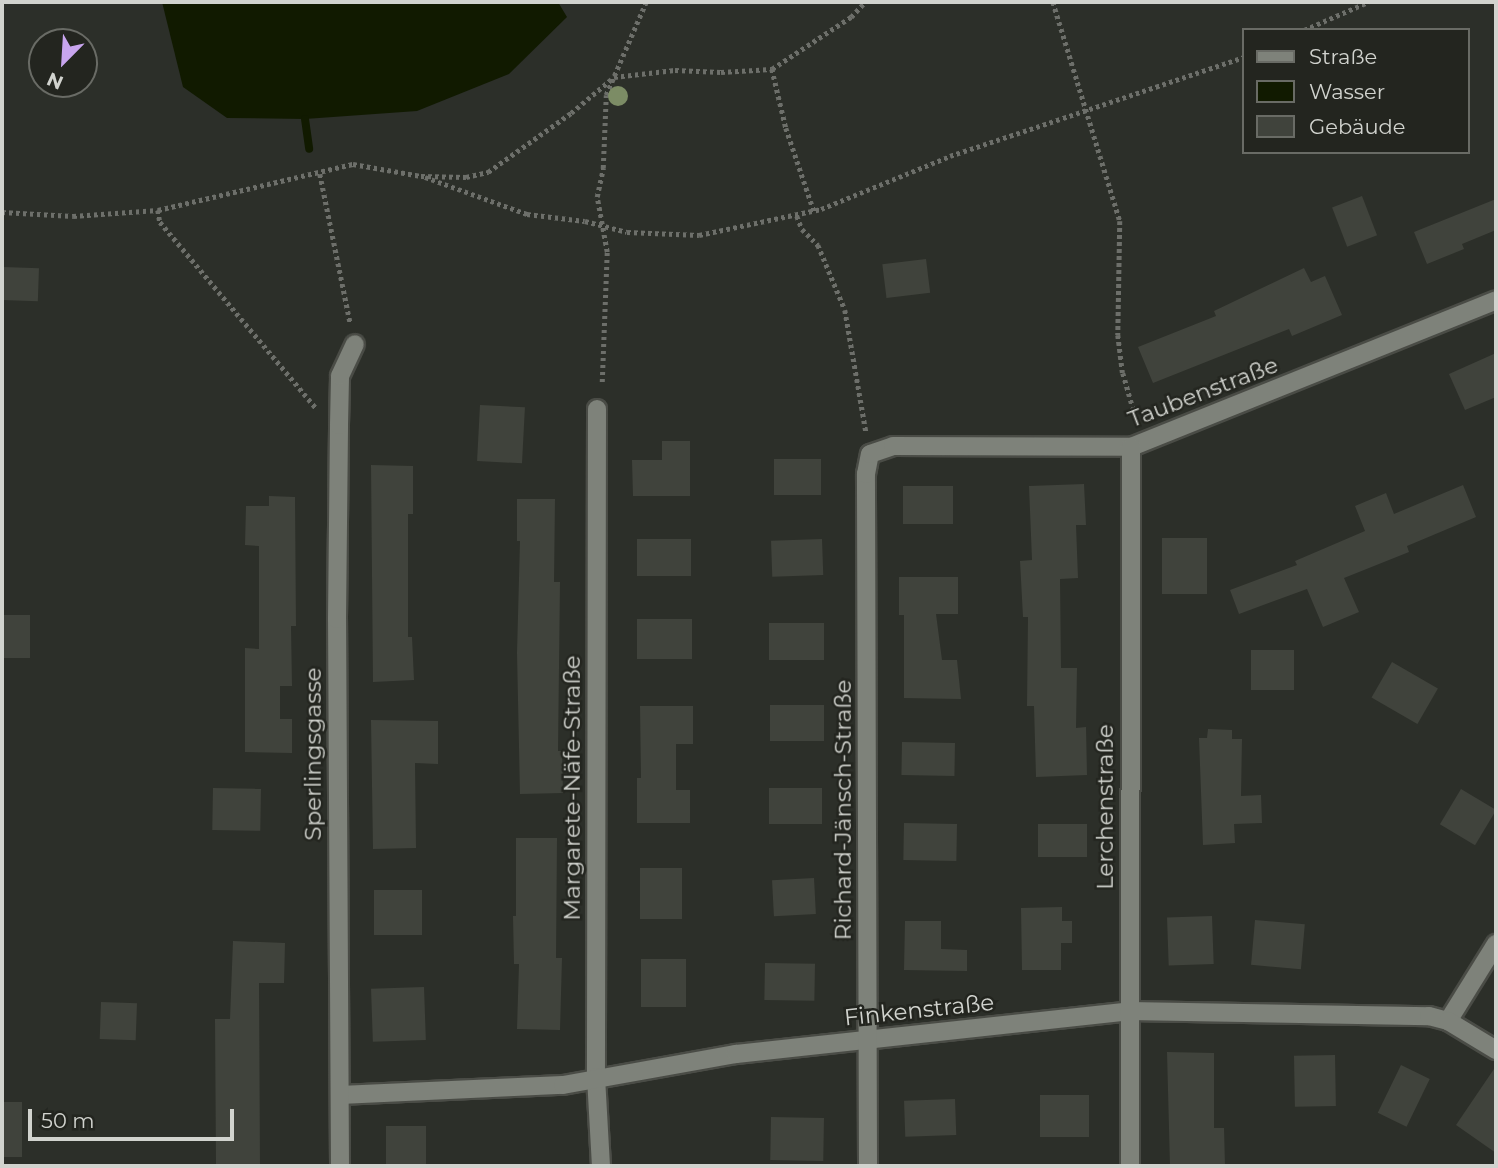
<!DOCTYPE html>
<meta charset="utf-8">
<style>
body{margin:0}
#map{position:relative;width:1498px;height:1168px;overflow:hidden;background:#2c2f29;font-family:Montserrat,sans-serif}
div>[style]{position:absolute}
[style*='--x']{left:calc(var(--x)*1px);top:calc(var(--y)*1px);width:calc(var(--w)*1px);rotate:calc(var(--a)*1deg)}
.water>*{inset:0;background:#111a00}
.stream>*{height:8px;margin:-4px;padding:0 4px;transform-origin:4px;border-radius:4px;background:#111a00}
.building>*{inset:0;background:#40433c;transform-origin:0 0}
.path>*{height:4.5px;margin-top:-2.25px;transform-origin:0;background:repeating-linear-gradient(90deg,#6d6f6a 0 3.5px,transparent 0 7px)}
.roads{filter:drop-shadow(2px 0 #4a4c46) drop-shadow(-2px 0 #4a4c46) drop-shadow(0 2px #4a4c46) drop-shadow(0 -2px #4a4c46)}
.minor>*{height:18px;margin:-9px;padding:0 9px;transform-origin:9px;border-radius:9px;background:#7e827a}
.trees>*{width:20px;height:20px;margin:-10px;border-radius:50%;background:#7c8c65}
span{translate:-50% -50%;white-space:nowrap;text-align:center;line-height:1.15;-webkit-text-stroke:5px #23251f;paint-order:stroke}
.street-label{font-size:23px;color:#d1d3ce}
.frame{position:absolute;inset:0;border:4px solid #d1d3ce;pointer-events:none}
.legend{position:absolute;left:1242px;top:28px;width:228px;height:126px;box-sizing:border-box;background:#23251f;border:2px solid #696b65;margin:0;padding:9px 12px;list-style:none;font-size:21px;color:#d1d3ce}
.legend li{display:flex;align-items:center;gap:14px;height:35px}
.legend b{width:35px;border:2px solid #696b65}
.north{position:absolute;left:28px;top:28px;width:70px;height:70px;box-sizing:border-box;background:#23251f;border:2px solid #696b65;border-radius:50%;rotate:204deg;font-size:19px;font-weight:700;line-height:28px;text-align:center;color:#d1d3ce}
.north::after{content:'';display:block;margin:auto;width:24px;height:32px;background:#c8a5ee;clip-path:polygon(50% 0,100% 100%,50% 72%,0 100%)}
.scale{position:absolute;left:28px;top:1109px;width:206px;height:32px;box-sizing:border-box;border:4px solid #d1d3ce;border-top:0;padding-left:9px;font-size:21px;line-height:24px;white-space:nowrap;color:#d1d3ce;-webkit-text-stroke:5px #23251f;paint-order:stroke}
</style>
<div id="map">
<div class="water">
<i style="clip-path:polygon(162px 2px,558px 2px,567px 17px,509px 74px,417px 111px,305px 119px,227px 118px,183px 87px)"></i>
</div>
<div class="stream">
<i style="--x:305;--y:119;--w:30;--a:82"></i>
</div>
<div class="building">
<i style="left:1362px;top:196px;width:42px;height:32px;rotate:69deg"></i>
<i style="clip-path:polygon(1496px 199px,1496px 230px,1462px 244px,1464px 249px,1427px 264px,1414px 232px)"></i>
<i style="left:926px;top:259px;width:34px;height:44px;rotate:83deg"></i>
<i style="left:3px;top:267px;width:36px;height:33px;rotate:2deg"></i>
<i style="clip-path:polygon(1304px 268px,1311px 282px,1325px 276px,1342px 315px,1292px 336px,1289px 329px,1153px 383px,1138px 347px,1216px 316px,1214px 311px)"></i>
<i style="clip-path:polygon(1496px 353px,1496px 397px,1465px 410px,1449px 374px)"></i>
<i style="left:480px;top:405px;width:45px;height:56px;rotate:3deg"></i>
<i style="clip-path:polygon(662px 441px,690px 441px,690px 496px,633px 496px,632px 460px,662px 460px)"></i>
<i style="left:774px;top:459px;width:47px;height:36px"></i>
<i style="clip-path:polygon(371px 465px,413px 466px,413px 514px,408px 514px,408px 637px,412px 637px,414px 680px,373px 682px)"></i>
<i style="clip-path:polygon(1084px 484px,1086px 525px,1076px 525px,1078px 578px,1060px 579px,1061px 668px,1077px 668px,1076px 728px,1086px 727px,1087px 775px,1036px 777px,1034px 706px,1027px 706px,1028px 617px,1023px 617px,1020px 561px,1032px 560px,1029px 486px)"></i>
<i style="clip-path:polygon(1463px 485px,1476px 517px,1407px 546px,1409px 552px,1344px 578px,1359px 612px,1323px 627px,1307px 589px,1239px 614px,1230px 590px,1297px 565px,1295px 561px,1365px 531px,1355px 506px,1386px 493px,1394px 514px)"></i>
<i style="left:903px;top:486px;width:50px;height:38px"></i>
<i style="clip-path:polygon(269px 496px,295px 497px,296px 626px,291px 626px,292px 686px,280px 686px,280px 719px,292px 719px,292px 753px,245px 752px,245px 648px,259px 649px,259px 546px,245px 545px,246px 506px,269px 506px)"></i>
<i style="clip-path:polygon(517px 499px,555px 499px,554px 582px,560px 582px,558px 751px,562px 751px,563px 793px,520px 794px,517px 653px,520px 541px,517px 541px)"></i>
<i style="left:1162px;top:538px;width:45px;height:56px"></i>
<i style="left:691px;top:539px;width:37px;height:54px;rotate:90deg"></i>
<i style="left:822px;top:539px;width:36px;height:51px;rotate:88deg"></i>
<i style="clip-path:polygon(899px 577px,958px 577px,958px 614px,936px 614px,942px 660px,957px 660px,961px 699px,904px 698px,904px 615px,899px 615px)"></i>
<i style="left:2px;top:615px;width:28px;height:43px"></i>
<i style="left:637px;top:619px;width:55px;height:40px"></i>
<i style="left:769px;top:623px;width:55px;height:37px"></i>
<i style="left:1251px;top:650px;width:43px;height:40px"></i>
<i style="left:1392px;top:662px;width:53px;height:41px;rotate:30deg"></i>
<i style="left:770px;top:705px;width:54px;height:36px"></i>
<i style="clip-path:polygon(640px 706px,693px 706px,693px 744px,676px 744px,676px 790px,690px 790px,690px 823px,637px 823px,637px 778px,641px 778px)"></i>
<i style="clip-path:polygon(371px 720px,438px 721px,438px 764px,415px 763px,416px 848px,373px 849px)"></i>
<i style="clip-path:polygon(1208px 729px,1232px 730px,1232px 739px,1242px 739px,1241px 796px,1261px 795px,1262px 823px,1234px 824px,1235px 843px,1203px 845px,1199px 738px,1207px 738px)"></i>
<i style="left:902px;top:742px;width:53px;height:33px;rotate:1deg"></i>
<i style="left:213px;top:788px;width:48px;height:42px;rotate:1deg"></i>
<i style="left:769px;top:788px;width:53px;height:36px"></i>
<i style="left:1461px;top:789px;width:41px;height:41px;rotate:31deg"></i>
<i style="left:904px;top:823px;width:53px;height:37px;rotate:1deg"></i>
<i style="left:1038px;top:824px;width:49px;height:33px"></i>
<i style="clip-path:polygon(516px 838px,557px 838px,556px 958px,562px 958px,560px 1030px,517px 1029px,519px 964px,514px 964px,513px 916px,516px 916px)"></i>
<i style="left:640px;top:868px;width:42px;height:51px"></i>
<i style="left:814px;top:878px;width:36px;height:42px;rotate:87deg"></i>
<i style="left:374px;top:890px;width:48px;height:45px"></i>
<i style="clip-path:polygon(1062px 907px,1062px 921px,1072px 921px,1072px 943px,1061px 943px,1061px 970px,1022px 970px,1021px 908px)"></i>
<i style="left:1212px;top:916px;width:48px;height:45px;rotate:88deg"></i>
<i style="left:1255px;top:920px;width:50px;height:45px;rotate:5deg"></i>
<i style="clip-path:polygon(905px 921px,941px 921px,941px 949px,967px 950px,967px 971px,904px 970px)"></i>
<i style="clip-path:polygon(233px 941px,285px 943px,284px 983px,259px 983px,260px 1166px,216px 1166px,215px 1019px,230px 1019px)"></i>
<i style="left:641px;top:959px;width:45px;height:48px"></i>
<i style="left:765px;top:963px;width:50px;height:37px;rotate:1deg"></i>
<i style="left:424px;top:987px;width:53px;height:53px;rotate:88deg"></i>
<i style="left:101px;top:1002px;width:36px;height:37px;rotate:2deg"></i>
<i style="clip-path:polygon(1167px 1052px,1214px 1053px,1214px 1128px,1224px 1128px,1225px 1166px,1170px 1166px)"></i>
<i style="left:1335px;top:1055px;width:51px;height:41px;rotate:89deg"></i>
<i style="left:1401px;top:1065px;width:32px;height:53px;rotate:26deg"></i>
<i style="clip-path:polygon(1496px 1066px,1496px 1153px,1456px 1125px)"></i>
<i style="left:1040px;top:1095px;width:49px;height:42px"></i>
<i style="left:955px;top:1099px;width:36px;height:51px;rotate:88deg"></i>
<i style="left:2px;top:1102px;width:20px;height:55px"></i>
<i style="left:771px;top:1117px;width:53px;height:43px;rotate:1deg"></i>
<i style="left:386px;top:1126px;width:40px;height:40px"></i>
</div>
<div class="path">
<i style="--x:1053;--y:2;--w:229;--a:73"></i>
<i style="--x:1120;--y:221;--w:114;--a:91"></i>
<i style="--x:1118;--y:335;--w:38;--a:83"></i>
<i style="--x:1123;--y:373;--w:51;--a:74.1"></i>
<i style="--x:1304;--y:30;--w:70;--a:-23.6"></i>
<i style="--x:772;--y:69;--w:61;--a:76.7"></i>
<i style="--x:786;--y:128;--w:88;--a:71.4"></i>
<i style="--x:320;--y:174;--w:151;--a:78.5"></i>
<i style="--x:425;--y:177;--w:109;--a:19.9"></i>
<i style="--x:527;--y:214;--w:58;--a:6.9"></i>
<i style="--x:585;--y:221;--w:43;--a:14.7"></i>
<i style="--x:627;--y:232;--w:72;--a:2.4"></i>
<i style="--x:699;--y:235;--w:125;--a:-12"></i>
<i style="--x:821;--y:209;--w:139;--a:-22.3"></i>
<i style="--x:950;--y:156;--w:310;--a:-18.6"></i>
<i style="--x:158;--y:210;--w:12;--a:81"></i>
<i style="--x:160;--y:222;--w:243;--a:50"></i>
<i style="--x:2;--y:212;--w:71;--a:3.2"></i>
<i style="--x:73;--y:216;--w:85;--a:-4"></i>
<i style="--x:158;--y:210;--w:200;--a:-13.3"></i>
<i style="--x:353;--y:164;--w:69;--a:10"></i>
<i style="--x:421;--y:176;--w:45;--a:1.3"></i>
<i style="--x:466;--y:177;--w:23;--a:-13"></i>
<i style="--x:488;--y:172;--w:102;--a:-35.4"></i>
<i style="--x:571;--y:113;--w:56;--a:-39.9"></i>
<i style="--x:614;--y:77;--w:61;--a:-6.5"></i>
<i style="--x:675;--y:70;--w:46;--a:2.5"></i>
<i style="--x:721;--y:72;--w:51;--a:-3.4"></i>
<i style="--x:772;--y:69;--w:95;--a:-33.4"></i>
<i style="--x:851;--y:17;--w:21;--a:-47"></i>
<i style="--x:797;--y:216;--w:14;--a:69"></i>
<i style="--x:802;--y:229;--w:23;--a:45"></i>
<i style="--x:818;--y:245;--w:70;--a:67.4"></i>
<i style="--x:845;--y:310;--w:124;--a:80.2"></i>
<i style="--x:602;--y:382;--w:130;--a:-87.8"></i>
<i style="--x:607;--y:252;--w:56;--a:-100.3"></i>
<i style="--x:597;--y:197;--w:30;--a:-78"></i>
<i style="--x:603;--y:168;--w:73;--a:-87.6"></i>
<i style="--x:606;--y:95;--w:101;--a:-66.7"></i>
</div>
<div class="roads">
<div class="minor">
<i style="--x:597;--y:409;--w:668;--a:90.09"></i>
<i style="--x:596;--y:1077;--w:89;--a:86.8"></i>
<i style="--x:1448;--y:1021;--w:91;--a:-58.1"></i>
<i style="--x:340;--y:1095;--w:223;--a:-2.6"></i>
<i style="--x:563;--y:1085;--w:176;--a:-10.2"></i>
<i style="--x:736;--y:1054;--w:395;--a:-6.2"></i>
<i style="--x:1129;--y:1011;--w:300;--a:1"></i>
<i style="--x:1429;--y:1016;--w:20;--a:15"></i>
<i style="--x:1448;--y:1021;--w:56;--a:31.1"></i>
<i style="--x:340;--y:1166;--w:547;--a:-90.31"></i>
<i style="--x:337;--y:619;--w:194;--a:-89.4"></i>
<i style="--x:339;--y:425;--w:49;--a:-88.8"></i>
<i style="--x:340;--y:376;--w:35;--a:-65"></i>
<i style="--x:868;--y:1166;--w:692;--a:-90.17"></i>
<i style="--x:866;--y:474;--w:20;--a:-79"></i>
<i style="--x:870;--y:454;--w:24;--a:-19"></i>
<i style="--x:893;--y:446;--w:238;--a:0.2"></i>
<i style="--x:1131;--y:447;--w:393;--a:-21.9"></i>
<i style="--x:1130;--y:1166;--w:719;--a:-89.92"></i>
</div>
</div>
<div class="trees">
<i style="left:618px;top:96px"></i>
</div>
<div class="street-label">
<span style="left:1203px;top:392px;rotate:-21deg">Taubenstraße</span>
<span style="left:313px;top:754px;rotate:-90deg">Sperlingsgasse</span>
<span style="left:572px;top:788px;rotate:-90deg">Margarete-Näfe-Straße</span>
<span style="left:1105px;top:807px;rotate:-90deg">Lerchenstraße</span>
<span style="left:843px;top:810px;rotate:-90deg">Richard-Jänsch-Straße</span>
<span style="left:919px;top:1010px;rotate:-6deg">Finkenstraße</span>
</div>
<div class="frame"></div>
<ul class="legend">
<li><b style="height:9px;background:#7e827a"></b>Straße</li>
<li><b style="height:19px;background:#111a00"></b>Wasser</li>
<li><b style="height:19px;background:#40433c"></b>Gebäude</li>
</ul>
<div class="north">N</div>
<div class="scale">50 m</div>
</div>
